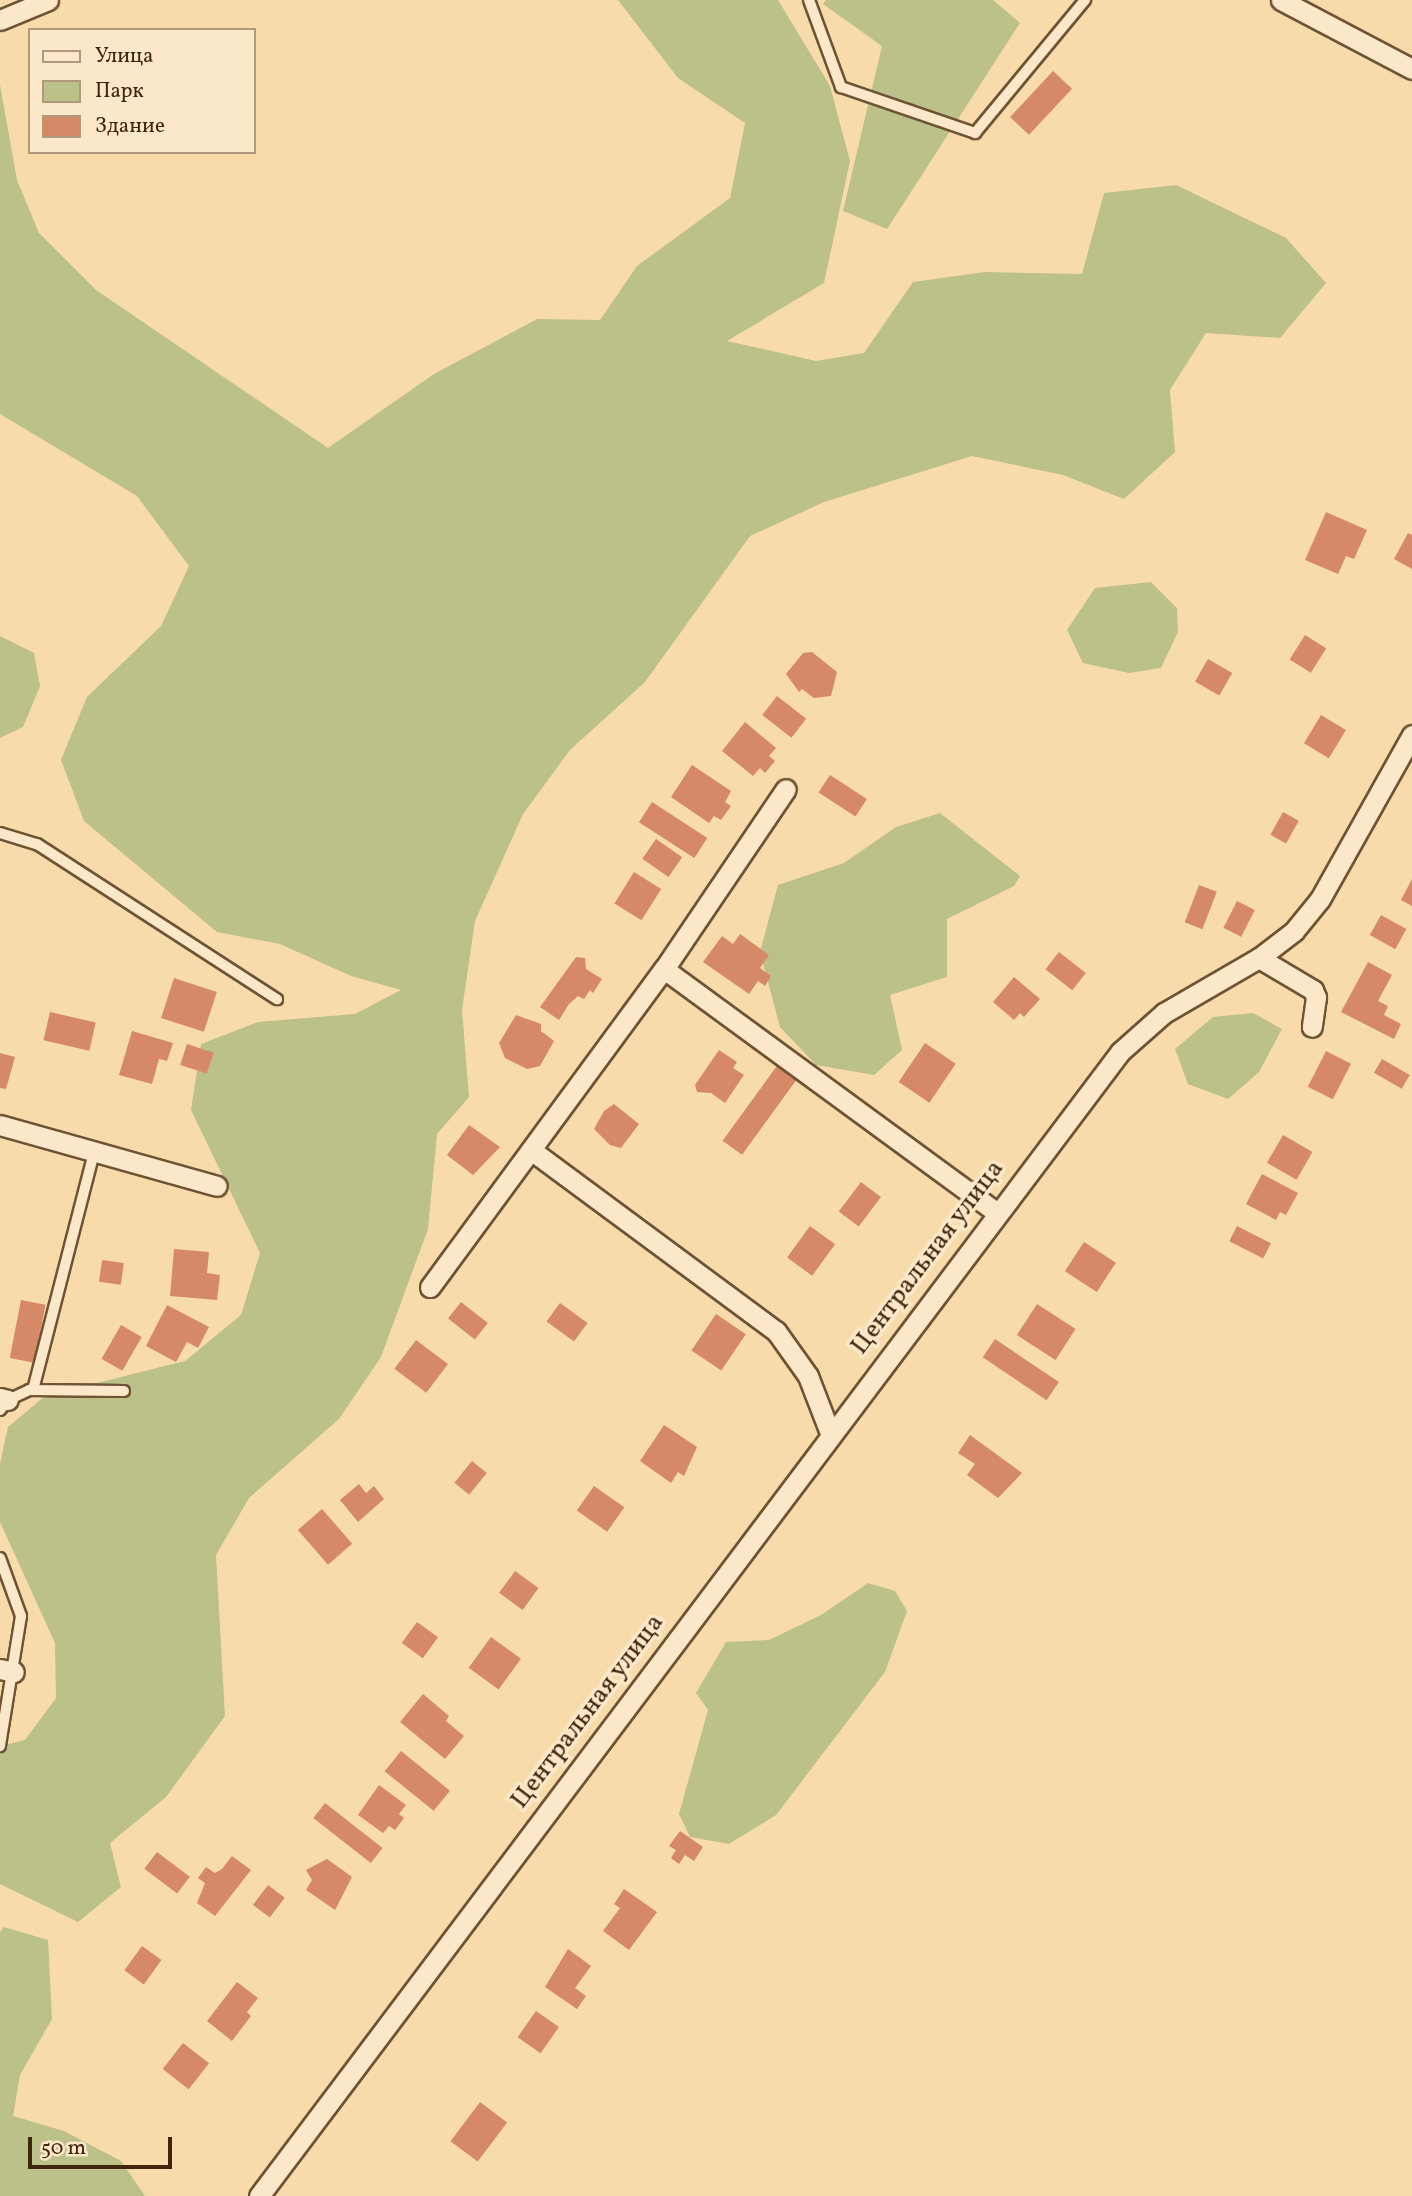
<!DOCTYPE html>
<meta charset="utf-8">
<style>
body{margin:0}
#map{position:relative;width:1412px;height:2196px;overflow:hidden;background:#f7dbab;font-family:Vollkorn,serif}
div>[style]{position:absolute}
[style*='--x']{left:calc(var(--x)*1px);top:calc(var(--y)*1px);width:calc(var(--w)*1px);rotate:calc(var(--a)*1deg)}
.green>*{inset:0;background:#bcc089}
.building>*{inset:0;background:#d58967;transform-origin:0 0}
.roads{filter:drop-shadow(2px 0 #6e5334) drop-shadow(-2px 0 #6e5334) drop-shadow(0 2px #6e5334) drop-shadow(0 -2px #6e5334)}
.service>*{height:10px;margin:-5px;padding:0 5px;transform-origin:5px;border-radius:5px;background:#fae8c8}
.minor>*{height:19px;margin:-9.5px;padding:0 9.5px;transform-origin:9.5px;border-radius:9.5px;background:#fae8c8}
span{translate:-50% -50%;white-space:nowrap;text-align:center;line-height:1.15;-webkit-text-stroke:7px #fae8c8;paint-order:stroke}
.street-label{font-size:26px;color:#41260d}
.legend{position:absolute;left:28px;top:28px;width:228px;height:126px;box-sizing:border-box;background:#fae8c8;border:2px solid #b09a7d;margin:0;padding:9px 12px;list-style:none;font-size:21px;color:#41260d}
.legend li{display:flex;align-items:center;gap:14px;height:35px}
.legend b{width:35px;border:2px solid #b09a7d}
.scale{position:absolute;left:28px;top:2137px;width:144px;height:32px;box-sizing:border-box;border:4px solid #41260d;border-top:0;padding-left:9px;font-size:21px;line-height:24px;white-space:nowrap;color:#41260d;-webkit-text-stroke:5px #fae8c8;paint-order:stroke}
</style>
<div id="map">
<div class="green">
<i style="clip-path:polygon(618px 0,778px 0,830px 86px,850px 161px,824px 283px,727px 341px,816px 361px,864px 353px,913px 282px,985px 272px,1082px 274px,1104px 193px,1176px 185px,1286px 238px,1326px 283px,1280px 338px,1206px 333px,1170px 390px,1175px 452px,1124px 499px,1063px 475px,972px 456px,824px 502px,750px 536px,645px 682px,570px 750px,523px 814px,475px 921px,462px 1010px,469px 1097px,437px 1134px,428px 1229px,381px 1357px,339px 1419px,249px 1498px,216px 1555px,225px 1716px,166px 1797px,110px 1843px,121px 1887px,78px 1922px,0 1884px,0 1746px,25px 1740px,56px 1698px,55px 1643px,0 1522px,0 1464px,8px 1427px,45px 1396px,185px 1361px,241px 1315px,260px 1253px,191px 1110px,201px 1044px,258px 1022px,355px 1014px,401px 990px,351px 976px,280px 944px,217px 932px,84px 821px,61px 760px,87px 697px,161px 626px,189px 566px,137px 496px,0 414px,0 85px,17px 180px,39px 233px,96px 290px,328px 448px,434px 374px,537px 319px,600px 320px,637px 266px,730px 198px,745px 123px,678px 78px)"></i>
<i style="clip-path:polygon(826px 0,993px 0,1020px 23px,887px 229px,843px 211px,882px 46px,823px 4px)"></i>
<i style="clip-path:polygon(1151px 582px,1177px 608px,1178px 632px,1161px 668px,1129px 673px,1083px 663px,1067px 630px,1095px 588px)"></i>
<i style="clip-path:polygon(0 636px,34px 653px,40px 686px,23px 727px,0 738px)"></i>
<i style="clip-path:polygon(940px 813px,1020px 876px,1014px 886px,947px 919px,947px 977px,890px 995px,902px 1050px,874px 1075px,816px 1065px,780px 1027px,760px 952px,778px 885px,844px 863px,896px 827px)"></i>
<i style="clip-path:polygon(1253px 1013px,1282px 1029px,1259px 1072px,1228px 1099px,1188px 1084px,1175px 1049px,1213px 1017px)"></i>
<i style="clip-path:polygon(868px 1583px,895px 1591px,907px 1611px,885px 1672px,776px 1815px,729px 1844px,690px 1837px,679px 1814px,708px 1710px,696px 1693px,726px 1642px,769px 1640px,821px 1615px)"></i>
<i style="clip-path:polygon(4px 1927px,48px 1940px,52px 2019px,20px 2075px,13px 2116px,64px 2131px,121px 2161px,145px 2196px,0 2196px,0 1932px)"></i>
</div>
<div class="building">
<i style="left:1053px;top:71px;width:26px;height:63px;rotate:43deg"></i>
<i style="clip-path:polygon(1326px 512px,1367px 530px,1354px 559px,1346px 556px,1338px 574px,1305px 560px)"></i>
<i style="clip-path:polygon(1408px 533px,1412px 535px,1412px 569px,1394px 559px)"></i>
<i style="left:1305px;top:635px;width:25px;height:29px;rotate:32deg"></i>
<i style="clip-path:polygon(812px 652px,837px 672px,831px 696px,814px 698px,802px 689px,799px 692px,786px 674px,803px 653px)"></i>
<i style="left:1208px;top:659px;width:28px;height:26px;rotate:30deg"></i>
<i style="left:777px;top:696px;width:37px;height:24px;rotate:38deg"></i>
<i style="left:1321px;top:715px;width:29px;height:33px;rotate:31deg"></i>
<i style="clip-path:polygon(745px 722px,776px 748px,769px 756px,775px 761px,765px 773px,760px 768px,753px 776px,722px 751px)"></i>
<i style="clip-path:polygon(692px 765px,731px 791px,725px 802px,731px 806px,721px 820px,714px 816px,709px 823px,671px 797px)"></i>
<i style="left:830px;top:775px;width:44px;height:21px;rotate:33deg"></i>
<i style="left:652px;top:802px;width:66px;height:24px;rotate:33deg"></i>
<i style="left:1283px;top:812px;width:18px;height:26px;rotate:29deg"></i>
<i style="left:656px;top:839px;width:32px;height:24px;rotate:35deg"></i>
<i style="left:634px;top:872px;width:32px;height:37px;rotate:32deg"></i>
<i style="clip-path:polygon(1412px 879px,1412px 906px,1401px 900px)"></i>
<i style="left:1199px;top:885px;width:19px;height:40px;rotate:21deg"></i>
<i style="left:1237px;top:901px;width:20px;height:30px;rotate:27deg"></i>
<i style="left:1381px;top:915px;width:29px;height:23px;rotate:29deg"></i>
<i style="clip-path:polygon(740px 934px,769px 955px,760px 968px,771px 976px,765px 986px,758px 981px,749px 994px,703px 962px,722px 936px,733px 944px)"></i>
<i style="left:1059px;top:952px;width:34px;height:22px;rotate:38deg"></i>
<i style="clip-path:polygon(576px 957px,585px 958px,586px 969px,602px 979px,593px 993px,590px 990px,584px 999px,578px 996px,569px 1004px,559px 1020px,540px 1007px)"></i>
<i style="clip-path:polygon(1368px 962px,1392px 975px,1378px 1001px,1388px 1006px,1384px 1015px,1401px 1024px,1394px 1039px,1341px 1012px)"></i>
<i style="clip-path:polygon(1014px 977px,1040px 999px,1024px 1017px,1020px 1013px,1014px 1020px,993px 1002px)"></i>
<i style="left:174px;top:978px;width:45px;height:42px;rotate:18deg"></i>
<i style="left:50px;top:1012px;width:47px;height:29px;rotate:13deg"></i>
<i style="clip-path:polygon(516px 1015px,541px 1024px,541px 1031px,554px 1041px,540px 1066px,527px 1069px,505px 1058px,499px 1043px)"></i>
<i style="clip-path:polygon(132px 1031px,173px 1043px,167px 1061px,159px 1059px,152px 1084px,119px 1075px)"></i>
<i style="left:925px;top:1043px;width:37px;height:47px;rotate:34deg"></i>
<i style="left:187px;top:1044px;width:28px;height:22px;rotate:18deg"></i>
<i style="clip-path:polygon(719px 1050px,737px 1062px,733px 1068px,744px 1075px,725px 1103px,711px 1093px,697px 1092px,695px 1085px)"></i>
<i style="left:1326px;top:1051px;width:28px;height:40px;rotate:27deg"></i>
<i style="clip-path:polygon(0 1053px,15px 1057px,6px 1089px,0 1088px)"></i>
<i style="left:1382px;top:1059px;width:32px;height:16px;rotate:30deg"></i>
<i style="left:779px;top:1063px;width:24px;height:96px;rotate:36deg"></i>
<i style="clip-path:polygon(614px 1104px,639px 1124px,621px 1148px,610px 1145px,594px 1129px,604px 1111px)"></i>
<i style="clip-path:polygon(469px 1125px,500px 1147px,473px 1175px,447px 1155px)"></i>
<i style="left:1283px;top:1135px;width:34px;height:32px;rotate:30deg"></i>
<i style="clip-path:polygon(1262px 1174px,1298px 1193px,1286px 1215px,1280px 1212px,1276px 1220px,1246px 1204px)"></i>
<i style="left:861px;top:1182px;width:25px;height:37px;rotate:37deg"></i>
<i style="left:810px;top:1226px;width:31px;height:39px;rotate:36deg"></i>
<i style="left:1237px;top:1226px;width:38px;height:17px;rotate:27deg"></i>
<i style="left:1084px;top:1242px;width:38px;height:35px;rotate:33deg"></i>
<i style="clip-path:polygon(174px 1249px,209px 1252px,207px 1273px,220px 1275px,217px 1300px,170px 1296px)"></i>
<i style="left:102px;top:1260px;width:22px;height:22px;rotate:8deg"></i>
<i style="left:21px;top:1300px;width:25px;height:59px;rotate:11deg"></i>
<i style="left:461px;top:1302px;width:34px;height:21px;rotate:38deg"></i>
<i style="left:560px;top:1303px;width:34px;height:23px;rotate:36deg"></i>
<i style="left:1037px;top:1304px;width:46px;height:37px;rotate:33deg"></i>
<i style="clip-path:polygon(167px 1305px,209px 1327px,198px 1348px,187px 1342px,176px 1362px,146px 1346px)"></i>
<i style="left:716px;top:1314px;width:36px;height:44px;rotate:34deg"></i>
<i style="left:121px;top:1325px;width:24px;height:39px;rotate:30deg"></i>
<i style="left:995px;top:1339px;width:77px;height:22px;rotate:34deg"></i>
<i style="left:416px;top:1340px;width:40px;height:36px;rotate:37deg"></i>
<i style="clip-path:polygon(664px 1425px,697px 1447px,684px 1476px,678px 1472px,671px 1483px,640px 1461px)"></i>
<i style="clip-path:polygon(970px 1435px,1022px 1473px,998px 1498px,967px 1475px,975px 1464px,958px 1453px)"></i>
<i style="left:472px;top:1461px;width:19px;height:28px;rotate:39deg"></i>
<i style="clip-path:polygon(359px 1484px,366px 1493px,374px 1486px,384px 1499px,358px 1522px,340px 1500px)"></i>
<i style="left:594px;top:1486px;width:37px;height:30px;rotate:35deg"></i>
<i style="left:322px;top:1509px;width:46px;height:32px;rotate:49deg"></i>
<i style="left:515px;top:1571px;width:29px;height:27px;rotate:36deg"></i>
<i style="left:417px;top:1622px;width:26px;height:26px;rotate:36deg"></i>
<i style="left:491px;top:1637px;width:37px;height:38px;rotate:36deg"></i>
<i style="clip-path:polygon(423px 1694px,449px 1716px,446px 1721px,464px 1736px,445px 1759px,400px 1722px)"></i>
<i style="left:401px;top:1751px;width:63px;height:26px;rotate:39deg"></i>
<i style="clip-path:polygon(379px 1785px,406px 1805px,399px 1814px,404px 1818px,395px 1830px,389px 1826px,383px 1833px,358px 1815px)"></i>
<i style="left:325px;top:1803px;width:73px;height:19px;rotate:38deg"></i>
<i style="clip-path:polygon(680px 1831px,703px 1847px,694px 1861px,685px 1855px,679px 1864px,671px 1858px,676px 1850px,669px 1846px)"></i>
<i style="left:157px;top:1852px;width:41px;height:21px;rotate:37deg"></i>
<i style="clip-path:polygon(232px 1856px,251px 1870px,215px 1916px,197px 1903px,205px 1883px,198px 1878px,206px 1867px,215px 1873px,222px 1869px)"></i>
<i style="clip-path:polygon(327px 1859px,352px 1877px,335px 1910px,306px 1890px,312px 1880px,306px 1870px)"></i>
<i style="left:268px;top:1885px;width:21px;height:25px;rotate:37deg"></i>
<i style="clip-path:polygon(624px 1889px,657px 1912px,629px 1950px,603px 1931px,620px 1908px,614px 1904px)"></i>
<i style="left:142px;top:1946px;width:24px;height:30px;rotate:36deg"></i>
<i style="clip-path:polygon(568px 1949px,591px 1966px,575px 1988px,586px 1996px,577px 2009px,545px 1987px)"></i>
<i style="clip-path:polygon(237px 1982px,258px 1998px,247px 2012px,251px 2016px,232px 2041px,207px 2021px)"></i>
<i style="left:536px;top:2011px;width:28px;height:32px;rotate:35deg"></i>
<i style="left:183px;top:2043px;width:33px;height:33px;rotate:38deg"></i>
<i style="left:480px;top:2102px;width:34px;height:49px;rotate:37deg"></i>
</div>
<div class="roads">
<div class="service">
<i style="--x:809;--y:0;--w:93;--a:69.8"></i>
<i style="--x:841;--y:87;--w:142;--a:18.9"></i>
<i style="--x:975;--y:133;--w:173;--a:-50.4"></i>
<i style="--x:0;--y:833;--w:39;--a:17"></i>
<i style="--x:37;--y:844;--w:286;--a:32.9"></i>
<i style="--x:33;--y:1390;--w:246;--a:-75.6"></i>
<i style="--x:0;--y:1410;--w:13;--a:-51"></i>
<i style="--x:8;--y:1400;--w:23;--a:-25"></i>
<i style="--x:29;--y:1390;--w:95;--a:0.6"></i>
<i style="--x:0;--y:1558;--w:62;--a:70.1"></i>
<i style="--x:21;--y:1616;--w:132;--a:99.2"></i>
</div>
<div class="minor">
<i style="--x:1281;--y:0;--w:148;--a:27.8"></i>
<i style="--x:0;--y:20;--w:52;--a:-22.6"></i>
<i style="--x:1259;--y:958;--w:63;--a:30.7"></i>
<i style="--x:1313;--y:990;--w:8;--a:67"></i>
<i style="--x:1316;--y:997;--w:30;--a:98"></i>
<i style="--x:664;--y:969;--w:411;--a:36.2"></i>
<i style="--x:0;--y:1125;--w:225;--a:15.7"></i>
<i style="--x:531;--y:1150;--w:305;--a:36.5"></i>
<i style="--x:776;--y:1331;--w:55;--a:54.6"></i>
<i style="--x:808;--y:1376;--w:61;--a:68.9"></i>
<i style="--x:430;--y:1287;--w:395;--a:-53.7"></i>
<i style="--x:664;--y:969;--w:217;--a:-55.9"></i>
<i style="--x:0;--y:1398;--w:8;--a:14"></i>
<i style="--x:0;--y:1669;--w:14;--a:12"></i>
<i style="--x:259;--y:2196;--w:1432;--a:-53.03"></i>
<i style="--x:1120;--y:1052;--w:59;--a:-41.6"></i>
<i style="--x:1164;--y:1013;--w:110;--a:-30.1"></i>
<i style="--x:1259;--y:958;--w:44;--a:-37.6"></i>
<i style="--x:1294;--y:931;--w:41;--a:-50.9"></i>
<i style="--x:1320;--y:899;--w:188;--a:-60.7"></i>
</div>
</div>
<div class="street-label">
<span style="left:928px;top:1258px;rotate:-53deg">Центральная улица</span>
<span style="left:588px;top:1712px;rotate:-53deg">Центральная улица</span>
</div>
<ul class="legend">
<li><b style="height:9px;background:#fae8c8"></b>Улица</li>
<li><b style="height:19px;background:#bcc089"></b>Парк</li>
<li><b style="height:19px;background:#d58967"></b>Здание</li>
</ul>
<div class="scale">50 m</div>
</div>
